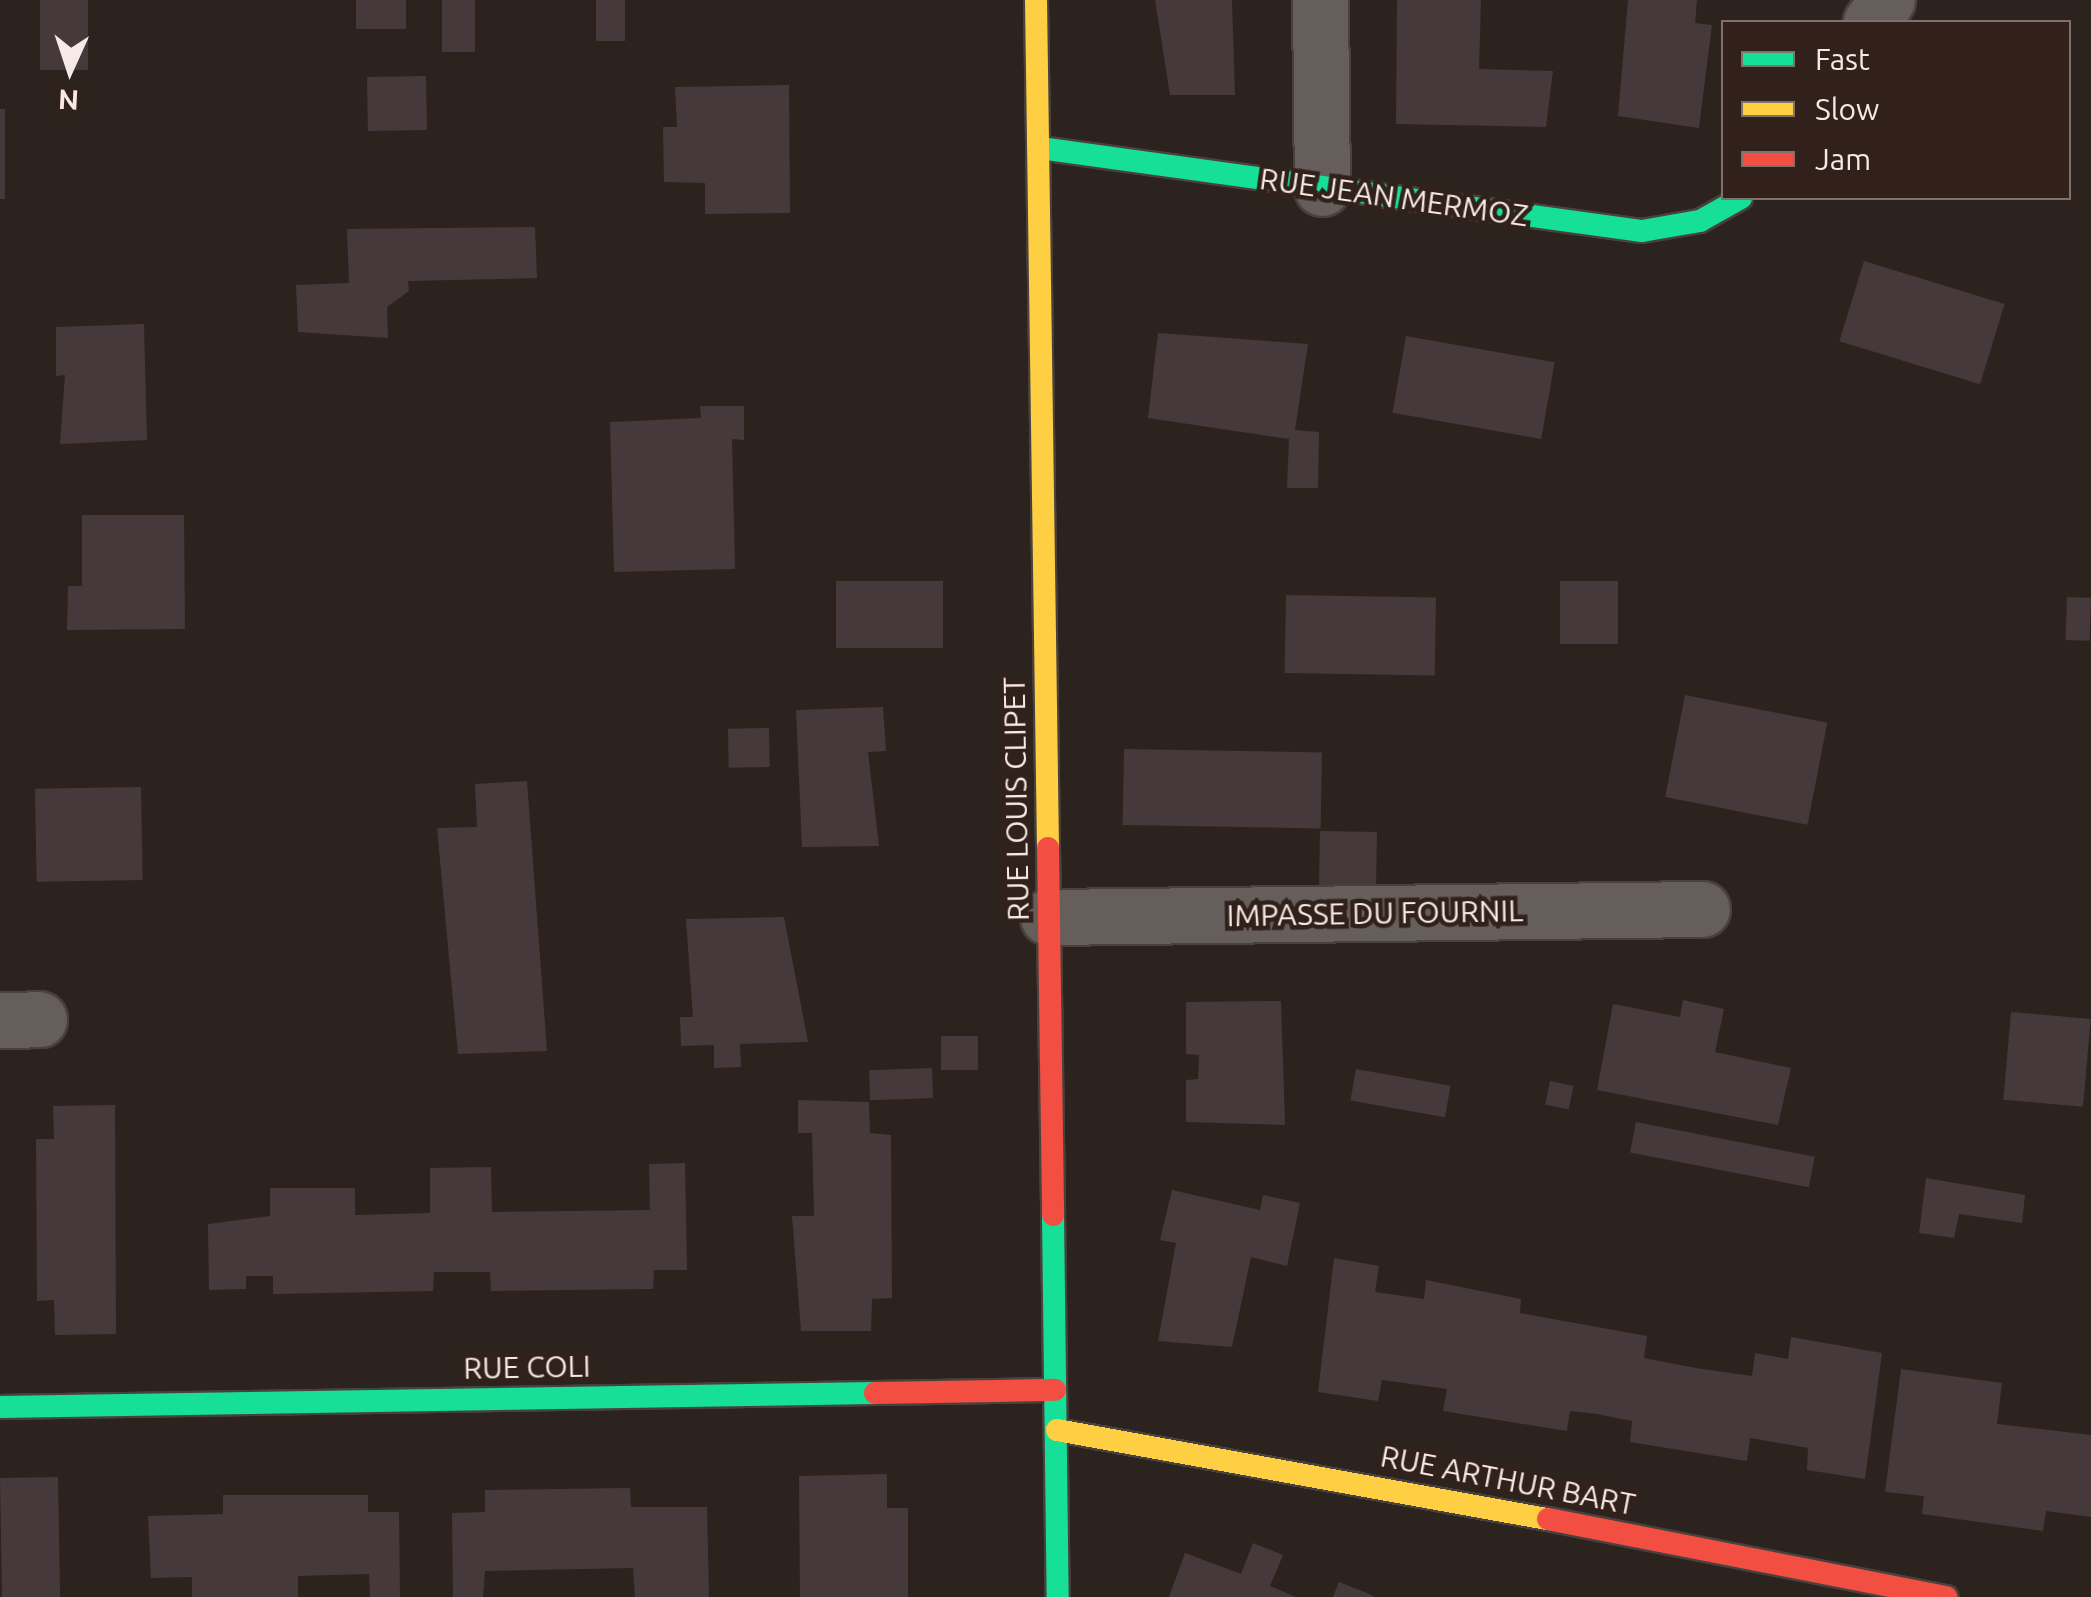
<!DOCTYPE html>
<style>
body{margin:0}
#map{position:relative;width:2091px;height:1597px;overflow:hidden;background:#2c231f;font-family:Ubuntu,sans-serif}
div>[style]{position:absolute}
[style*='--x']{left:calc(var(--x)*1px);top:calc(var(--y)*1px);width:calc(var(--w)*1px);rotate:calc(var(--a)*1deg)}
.building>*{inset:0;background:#46393b;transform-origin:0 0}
.roads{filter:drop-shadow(2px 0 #49413e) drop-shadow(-2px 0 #49413e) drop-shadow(0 2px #49413e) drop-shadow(0 -2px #49413e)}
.street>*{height:55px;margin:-27.5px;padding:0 27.5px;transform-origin:27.5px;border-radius:27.5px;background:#655e5b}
.fast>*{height:22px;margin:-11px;padding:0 11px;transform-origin:11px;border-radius:11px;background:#16e098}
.slow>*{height:22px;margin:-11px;padding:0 11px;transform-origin:11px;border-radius:11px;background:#ffcf43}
.jam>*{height:22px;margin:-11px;padding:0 11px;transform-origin:11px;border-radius:11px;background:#f24e42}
span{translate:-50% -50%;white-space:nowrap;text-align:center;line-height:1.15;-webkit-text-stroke:9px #31211a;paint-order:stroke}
.street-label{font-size:30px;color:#f5eae5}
.legend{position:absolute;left:1721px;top:20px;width:350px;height:180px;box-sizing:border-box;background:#31211a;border:2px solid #7f716b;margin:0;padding:12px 18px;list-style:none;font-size:30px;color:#f5eae5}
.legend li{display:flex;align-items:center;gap:20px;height:50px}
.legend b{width:50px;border:2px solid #7f716b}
.north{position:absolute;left:20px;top:20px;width:100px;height:100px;-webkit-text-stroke:8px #31211a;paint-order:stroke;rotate:183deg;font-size:28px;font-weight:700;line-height:40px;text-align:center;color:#f5eae5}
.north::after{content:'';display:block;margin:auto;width:35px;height:45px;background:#f5eae5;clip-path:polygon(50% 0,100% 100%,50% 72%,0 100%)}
</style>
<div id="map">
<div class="building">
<i style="left:40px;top:0;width:48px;height:70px"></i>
<i style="left:356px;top:0;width:50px;height:29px"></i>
<i style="left:442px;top:0;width:33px;height:52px"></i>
<i style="left:596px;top:0;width:29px;height:41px"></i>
<i style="clip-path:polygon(1155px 0,1232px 0,1235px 95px,1170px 95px)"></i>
<i style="clip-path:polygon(1397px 0,1481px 0,1479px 69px,1553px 71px,1546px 127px,1396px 124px)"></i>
<i style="clip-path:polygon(1628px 0,1697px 0,1695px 23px,1712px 25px,1699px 128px,1618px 116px)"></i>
<i style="left:426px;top:76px;width:54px;height:59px;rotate:89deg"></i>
<i style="clip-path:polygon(789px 85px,790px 213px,705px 214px,705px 183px,664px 182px,663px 127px,677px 127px,675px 87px)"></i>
<i style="left:0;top:109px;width:5px;height:90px"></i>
<i style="clip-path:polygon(535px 227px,537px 278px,408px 281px,409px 291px,387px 307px,388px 338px,298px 332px,296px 285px,349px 283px,347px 229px)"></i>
<i style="left:1864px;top:261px;width:147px;height:84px;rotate:17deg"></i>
<i style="clip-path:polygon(144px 324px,147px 440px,60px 444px,65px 375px,56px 376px,56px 327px)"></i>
<i style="clip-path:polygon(1158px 333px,1308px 344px,1295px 430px,1319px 432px,1318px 488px,1287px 488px,1289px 439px,1148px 418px)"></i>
<i style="left:1406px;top:336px;width:151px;height:78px;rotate:10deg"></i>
<i style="clip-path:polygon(700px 406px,744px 406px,744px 440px,732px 439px,735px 569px,614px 572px,610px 422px,701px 418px)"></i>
<i style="clip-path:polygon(82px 515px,184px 515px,185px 629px,67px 630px,68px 586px,82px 586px)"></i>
<i style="left:943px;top:581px;width:67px;height:107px;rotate:90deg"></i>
<i style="left:1560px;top:581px;width:58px;height:63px"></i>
<i style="left:1286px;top:595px;width:150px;height:78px;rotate:1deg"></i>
<i style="left:2067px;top:597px;width:24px;height:43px;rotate:2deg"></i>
<i style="left:1685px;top:695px;width:145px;height:104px;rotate:11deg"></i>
<i style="clip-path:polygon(883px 707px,886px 751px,868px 752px,879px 846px,802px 847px,796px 710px)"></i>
<i style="left:769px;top:728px;width:39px;height:41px;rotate:89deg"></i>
<i style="left:1124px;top:749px;width:198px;height:76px;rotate:1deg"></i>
<i style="clip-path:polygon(527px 781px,547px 1051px,458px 1054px,437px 828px,477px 827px,475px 784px)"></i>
<i style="left:141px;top:787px;width:93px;height:106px;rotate:89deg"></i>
<i style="left:1320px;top:831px;width:57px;height:56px;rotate:1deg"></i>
<i style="clip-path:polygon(784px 917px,808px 1042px,740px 1044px,741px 1067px,714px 1068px,714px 1045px,681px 1046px,680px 1017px,693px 1017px,686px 919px)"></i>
<i style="clip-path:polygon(1683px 1000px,1724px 1009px,1715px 1052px,1791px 1068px,1778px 1125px,1597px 1090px,1613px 1004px,1680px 1017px)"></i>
<i style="clip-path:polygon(1281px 1001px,1285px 1125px,1186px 1122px,1186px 1080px,1198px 1079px,1199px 1055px,1186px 1054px,1186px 1002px)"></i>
<i style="left:2011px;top:1012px;width:80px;height:88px;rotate:5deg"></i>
<i style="left:978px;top:1036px;width:34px;height:37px;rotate:90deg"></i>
<i style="left:932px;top:1068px;width:30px;height:63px;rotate:88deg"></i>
<i style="left:1356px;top:1069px;width:96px;height:32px;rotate:10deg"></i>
<i style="left:1550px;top:1081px;width:24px;height:24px;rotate:12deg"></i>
<i style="clip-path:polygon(798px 1100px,869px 1102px,870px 1133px,891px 1135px,892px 1298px,872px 1299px,871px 1331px,801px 1331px,792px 1216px,814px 1216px,812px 1133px,798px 1133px)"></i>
<i style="clip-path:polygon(115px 1105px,116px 1334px,55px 1335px,54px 1300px,37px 1301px,36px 1139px,54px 1139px,53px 1106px)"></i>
<i style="left:1636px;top:1122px;width:182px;height:31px;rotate:11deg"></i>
<i style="clip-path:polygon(685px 1163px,687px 1270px,654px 1270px,653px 1289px,491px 1291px,490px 1272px,434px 1272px,433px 1291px,273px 1294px,273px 1276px,246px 1276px,246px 1289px,209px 1290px,208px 1224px,270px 1216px,270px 1188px,355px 1188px,355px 1215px,430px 1213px,430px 1168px,491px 1167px,492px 1212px,650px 1210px,649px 1164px)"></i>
<i style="clip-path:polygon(1926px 1178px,2025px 1195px,2022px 1223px,1959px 1214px,1954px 1238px,1919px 1233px)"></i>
<i style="clip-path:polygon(1172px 1190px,1260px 1210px,1263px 1195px,1300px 1203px,1287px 1266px,1251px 1257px,1232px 1347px,1158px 1341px,1176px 1243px,1160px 1240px)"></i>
<i style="clip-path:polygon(1334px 1258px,1379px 1266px,1375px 1292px,1424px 1299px,1426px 1280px,1521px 1299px,1520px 1313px,1647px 1336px,1644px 1358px,1696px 1368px,1752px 1376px,1755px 1353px,1788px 1359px,1791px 1337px,1882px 1353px,1865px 1479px,1807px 1470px,1808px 1448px,1750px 1438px,1747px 1461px,1630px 1442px,1632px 1421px,1597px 1414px,1570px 1411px,1567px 1431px,1443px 1411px,1447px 1389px,1382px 1380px,1378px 1401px,1318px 1392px)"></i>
<i style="clip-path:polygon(1901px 1369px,2002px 1383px,1997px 1424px,2091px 1435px,2091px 1517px,2046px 1511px,2043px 1531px,1922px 1514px,1924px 1496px,1885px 1492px)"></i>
<i style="clip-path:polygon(887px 1474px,887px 1508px,908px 1508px,908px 1597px,800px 1597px,799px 1476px)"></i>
<i style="left:58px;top:1477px;width:120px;height:58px;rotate:89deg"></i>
<i style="clip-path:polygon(630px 1488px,631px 1507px,707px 1507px,709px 1597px,635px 1597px,633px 1568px,485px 1571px,483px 1597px,453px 1597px,452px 1513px,485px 1512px,485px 1490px)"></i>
<i style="clip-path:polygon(223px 1495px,368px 1495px,368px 1512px,399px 1512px,400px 1597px,370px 1597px,369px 1574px,298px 1576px,298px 1597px,192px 1597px,192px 1577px,151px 1578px,148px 1516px,223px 1514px)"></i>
<i style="clip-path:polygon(1253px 1543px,1283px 1555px,1270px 1586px,1296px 1597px,1169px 1597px,1185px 1553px,1241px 1574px)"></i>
<i style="clip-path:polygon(1339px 1582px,1367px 1593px,1375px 1597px,1333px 1597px)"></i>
</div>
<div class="roads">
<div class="street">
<i style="--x:1320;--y:0;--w:188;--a:89.4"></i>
<i style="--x:1871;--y:22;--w:27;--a:-54"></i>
<i style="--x:1048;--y:917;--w:654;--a:-0.7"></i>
<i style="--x:0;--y:1020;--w:39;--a:-1"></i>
</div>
<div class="fast">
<i style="--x:1040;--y:148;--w:608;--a:7.85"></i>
<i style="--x:1642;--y:231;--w:59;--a:-9.8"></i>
<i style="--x:1700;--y:221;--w:47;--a:-29.3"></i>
<i style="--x:1053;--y:1215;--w:382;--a:89.3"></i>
<i style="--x:0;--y:1407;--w:875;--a:-0.92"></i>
</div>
<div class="slow">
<i style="--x:1036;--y:0;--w:848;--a:89.19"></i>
<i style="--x:1057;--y:1430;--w:499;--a:10.3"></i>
</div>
<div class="jam">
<i style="--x:1048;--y:848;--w:367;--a:89.2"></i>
<i style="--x:875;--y:1393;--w:180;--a:-1"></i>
<i style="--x:1548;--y:1519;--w:406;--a:11.1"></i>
</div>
</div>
<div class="street-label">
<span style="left:1394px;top:197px;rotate:8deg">RUE JEAN MERMOZ</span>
<span style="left:1016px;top:799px;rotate:-91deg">RUE LOUIS CLIPET</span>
<span style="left:1375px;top:913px;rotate:-1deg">IMPASSE DU FOURNIL</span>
<span style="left:527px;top:1367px;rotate:-1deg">RUE COLI</span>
<span style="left:1508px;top:1480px;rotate:11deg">RUE ARTHUR BART</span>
</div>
<ul class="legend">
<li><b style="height:12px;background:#16e098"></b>Fast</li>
<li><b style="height:12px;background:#ffcf43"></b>Slow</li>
<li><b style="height:12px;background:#f24e42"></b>Jam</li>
</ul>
<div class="north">N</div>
</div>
